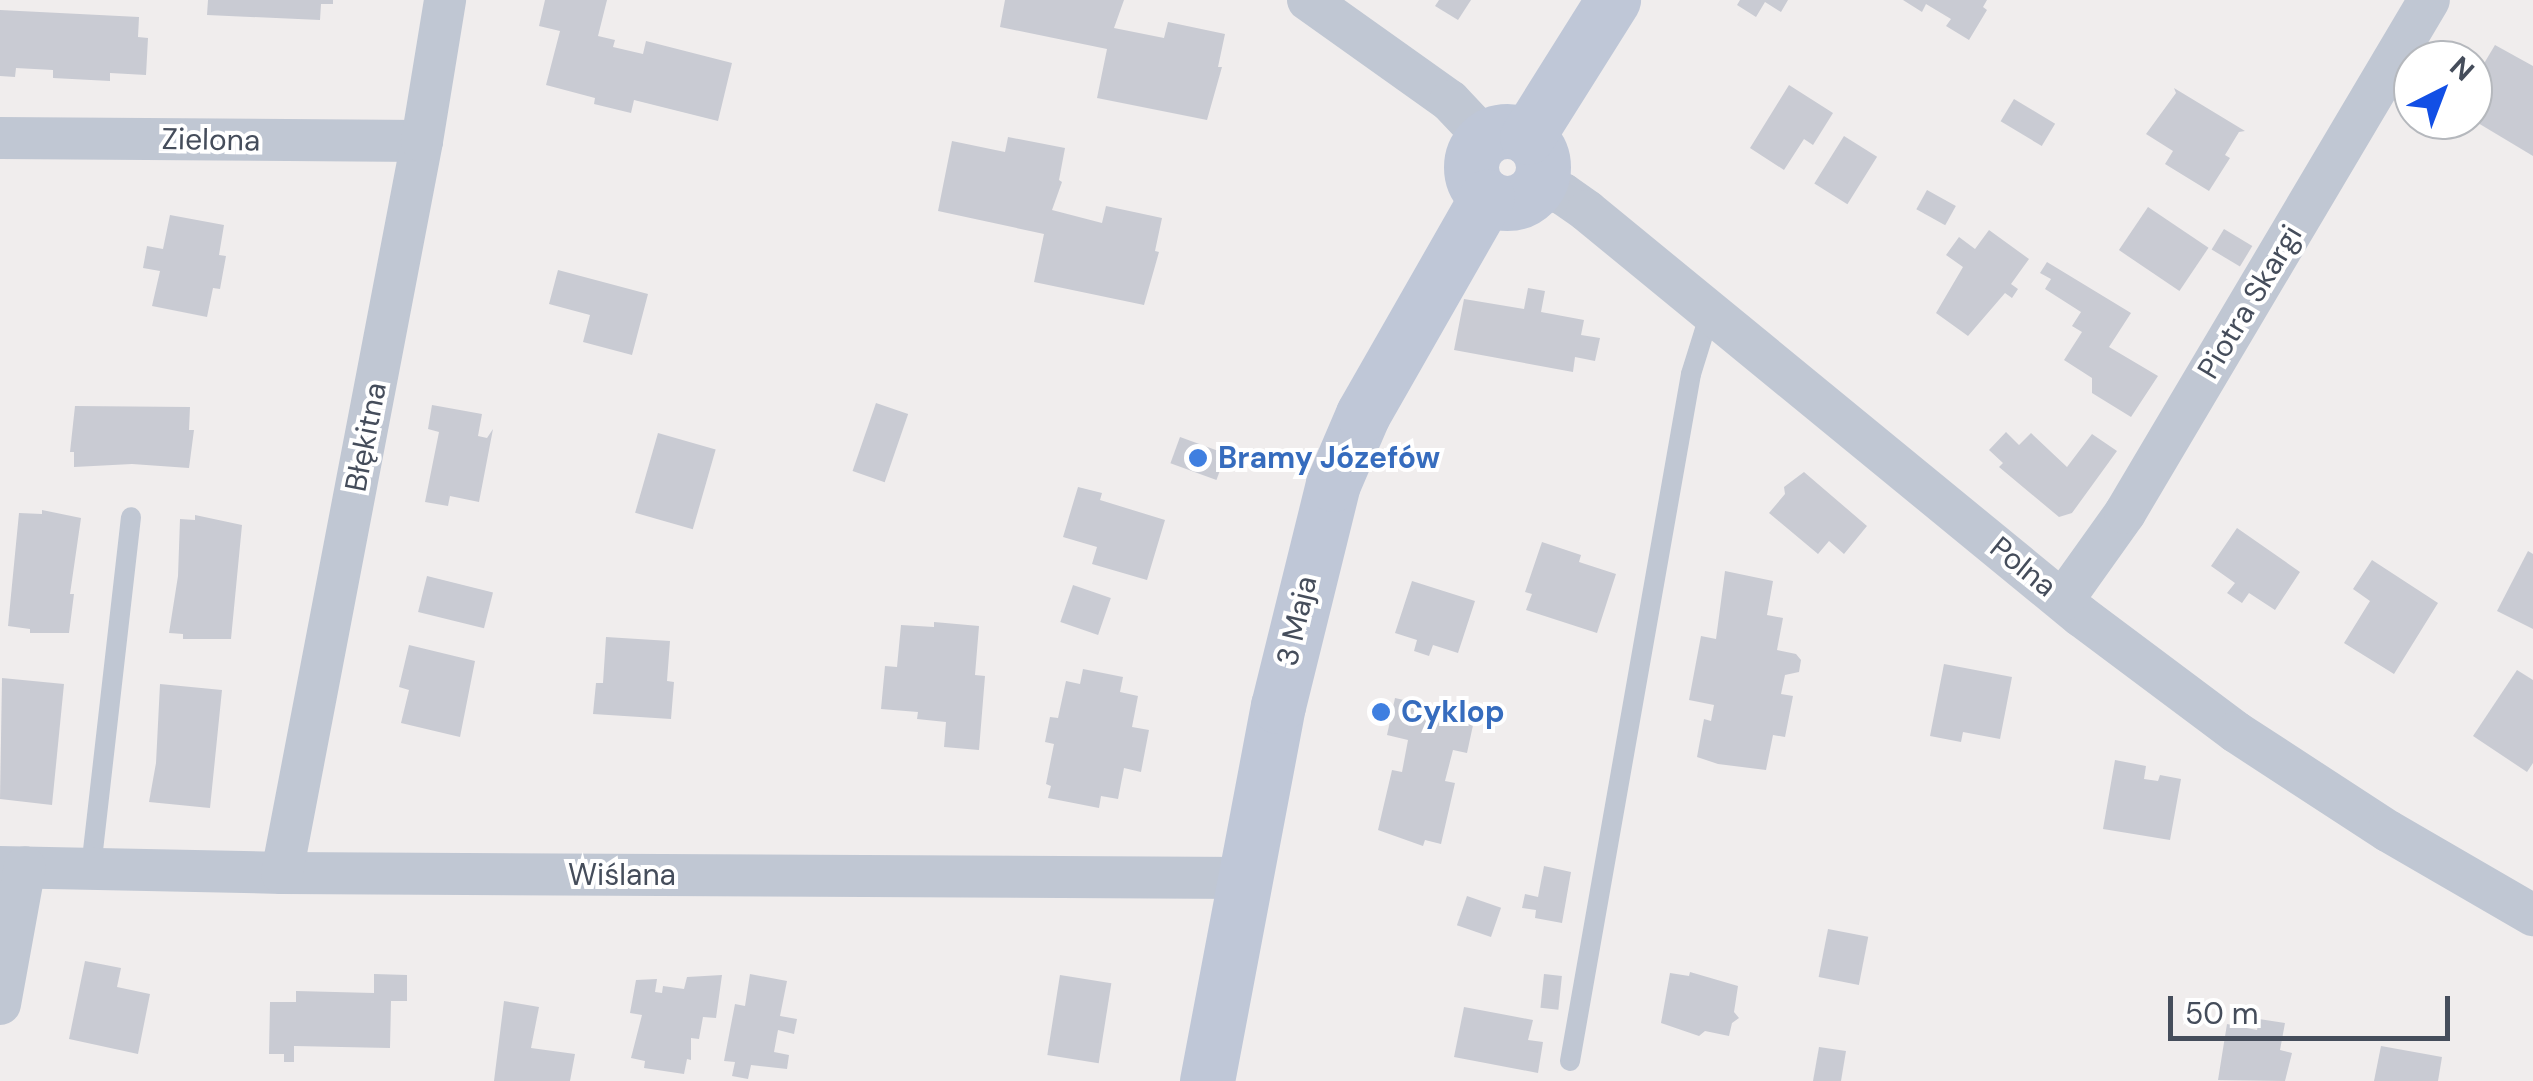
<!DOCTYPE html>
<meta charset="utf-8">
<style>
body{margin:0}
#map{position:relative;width:2533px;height:1081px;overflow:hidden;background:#f0eded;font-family:"DM Sans",sans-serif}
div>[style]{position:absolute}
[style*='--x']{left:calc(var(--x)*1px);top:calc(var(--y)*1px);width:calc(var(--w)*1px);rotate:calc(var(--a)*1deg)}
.building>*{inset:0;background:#c9cbd3;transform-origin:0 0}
.lane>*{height:20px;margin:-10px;padding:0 10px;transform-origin:10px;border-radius:10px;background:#c0c7d3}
.street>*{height:42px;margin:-21px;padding:0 21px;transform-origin:21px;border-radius:21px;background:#c0c7d3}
.secondary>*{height:55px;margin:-27.5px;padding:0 27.5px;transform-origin:27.5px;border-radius:27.5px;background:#bfc7d7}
.secondary>.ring{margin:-27.5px;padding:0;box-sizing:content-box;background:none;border:55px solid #bfc7d7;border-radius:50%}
.dots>*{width:28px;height:28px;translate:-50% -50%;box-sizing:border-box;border:5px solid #fff;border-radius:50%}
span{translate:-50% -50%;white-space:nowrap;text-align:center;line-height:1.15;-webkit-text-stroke:8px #fff;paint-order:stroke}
.street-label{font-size:30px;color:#454d5b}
.shop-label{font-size:30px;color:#366cbe;font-weight:700}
.left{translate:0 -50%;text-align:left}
.north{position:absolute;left:2393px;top:40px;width:100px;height:100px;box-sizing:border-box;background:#fff;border:2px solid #b5b8bd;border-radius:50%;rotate:42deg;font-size:28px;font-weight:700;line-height:40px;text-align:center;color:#454d5b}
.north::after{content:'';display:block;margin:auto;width:35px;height:45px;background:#124fe5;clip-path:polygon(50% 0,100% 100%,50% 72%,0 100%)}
.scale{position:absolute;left:2168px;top:996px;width:282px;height:45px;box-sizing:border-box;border:5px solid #454d5b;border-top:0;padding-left:12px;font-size:30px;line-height:35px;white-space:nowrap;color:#454d5b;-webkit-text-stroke:8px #fff;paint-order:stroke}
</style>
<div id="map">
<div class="building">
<i style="clip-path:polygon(208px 0,333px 0,333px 4px,321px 4px,320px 20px,207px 15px)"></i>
<i style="clip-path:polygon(545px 0,607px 0,598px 36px,615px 40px,613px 47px,643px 54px,646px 41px,732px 63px,718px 121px,634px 100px,631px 113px,594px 104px,595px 98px,546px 85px,560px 31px,539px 26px)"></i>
<i style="clip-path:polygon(1005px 0,1124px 0,1114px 28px,1164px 38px,1168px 22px,1225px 34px,1218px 67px,1222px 67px,1207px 120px,1097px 98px,1107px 49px,1000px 27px)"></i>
<i style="clip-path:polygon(1439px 0,1471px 0,1458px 20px,1435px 6px)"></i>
<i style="clip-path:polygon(1740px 0,1788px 0,1781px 12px,1765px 2px,1756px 17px,1737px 5px)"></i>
<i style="clip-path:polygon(1903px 0,1987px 0,1983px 7px,1987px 10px,1969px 40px,1946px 26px,1951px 19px,1926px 4px,1922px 12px)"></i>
<i style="clip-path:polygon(0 10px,139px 17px,138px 37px,148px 38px,146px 75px,110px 73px,110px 81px,53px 78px,53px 70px,16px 68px,15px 77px,0 76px)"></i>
<i style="clip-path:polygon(2495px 45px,2533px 66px,2533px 156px,2473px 120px,2473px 82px)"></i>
<i style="clip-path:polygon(1789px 85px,1833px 113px,1813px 145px,1804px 139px,1784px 170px,1750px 148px)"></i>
<i style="clip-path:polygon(2174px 88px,2245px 131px,2239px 132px,2225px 155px,2230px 158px,2209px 191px,2165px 164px,2173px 151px,2146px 134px,2176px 93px)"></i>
<i style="left:2014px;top:99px;width:48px;height:26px;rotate:31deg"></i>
<i style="left:1844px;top:136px;width:39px;height:56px;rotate:32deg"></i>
<i style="clip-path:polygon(1008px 137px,1065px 148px,1059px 180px,1062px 182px,1052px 210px,1102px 223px,1106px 206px,1162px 218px,1155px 251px,1159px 252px,1144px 305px,1034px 282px,1044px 234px,938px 211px,952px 141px,1005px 152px)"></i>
<i style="left:1927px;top:190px;width:33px;height:22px;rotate:29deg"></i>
<i style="left:2148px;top:207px;width:73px;height:52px;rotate:34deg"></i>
<i style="clip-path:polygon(170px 215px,224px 225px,219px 255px,226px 256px,220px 289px,213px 288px,207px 317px,152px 306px,160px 271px,143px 268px,147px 246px,163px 249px)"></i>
<i style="left:2224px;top:229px;width:33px;height:24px;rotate:31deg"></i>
<i style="clip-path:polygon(1989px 230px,2029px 259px,2011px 284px,2018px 289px,2012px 298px,2005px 293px,1968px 336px,1936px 313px,1963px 267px,1946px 255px,1959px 237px,1975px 249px)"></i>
<i style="clip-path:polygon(2047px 262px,2131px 313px,2109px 347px,2158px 376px,2131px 417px,2092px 393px,2092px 378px,2064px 360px,2082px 332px,2072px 326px,2081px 312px,2045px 289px,2051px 279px,2040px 273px)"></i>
<i style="clip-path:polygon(558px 270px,648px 294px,632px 355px,583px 342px,590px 315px,549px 304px)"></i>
<i style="clip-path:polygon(1528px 288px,1545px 291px,1541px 312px,1584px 320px,1581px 335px,1600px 338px,1595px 361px,1575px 357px,1573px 372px,1454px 350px,1464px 299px,1524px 309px)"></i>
<i style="left:876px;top:403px;width:34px;height:72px;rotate:19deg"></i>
<i style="clip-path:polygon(432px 405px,482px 414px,478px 436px,487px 438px,493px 429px,479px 502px,450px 496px,448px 506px,425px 502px,439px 432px,428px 429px)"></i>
<i style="clip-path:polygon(75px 406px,190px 407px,189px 430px,194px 430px,189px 468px,132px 464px,74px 467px,74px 452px,70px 452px)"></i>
<i style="clip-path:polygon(2006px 432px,2019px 445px,2031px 433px,2067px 467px,2092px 434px,2117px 451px,2072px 513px,2059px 517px,1999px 467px,2003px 463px,1989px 450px)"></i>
<i style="left:658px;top:433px;width:60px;height:83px;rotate:16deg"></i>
<i style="left:1180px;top:437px;width:49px;height:28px;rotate:20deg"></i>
<i style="clip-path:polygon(1804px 472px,1867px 526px,1844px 554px,1829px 541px,1818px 554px,1769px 513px,1785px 494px,1784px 487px)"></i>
<i style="clip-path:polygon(1078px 487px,1102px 493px,1100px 500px,1165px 520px,1147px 580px,1092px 564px,1097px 547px,1063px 537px)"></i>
<i style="clip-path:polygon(42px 510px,81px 518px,70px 594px,74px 594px,69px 633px,30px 633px,30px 629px,8px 626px,19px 513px,42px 514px)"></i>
<i style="clip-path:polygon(195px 515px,242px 525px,231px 639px,183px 639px,183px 634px,169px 633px,178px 576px,180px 519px,195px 520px)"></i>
<i style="clip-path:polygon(2237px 528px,2300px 572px,2275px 610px,2249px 593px,2242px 603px,2227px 593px,2235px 583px,2211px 566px)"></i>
<i style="clip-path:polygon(1542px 542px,1581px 555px,1579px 562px,1616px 574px,1597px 633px,1526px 610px,1532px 594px,1525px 592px)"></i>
<i style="clip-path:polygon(2528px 551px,2533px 554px,2533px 629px,2497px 611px)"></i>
<i style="clip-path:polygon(2372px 560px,2438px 603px,2394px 674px,2344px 643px,2370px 601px,2353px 589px)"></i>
<i style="clip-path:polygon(1725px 571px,1773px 581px,1767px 615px,1783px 618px,1777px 650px,1796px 654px,1801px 660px,1799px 672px,1785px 675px,1781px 694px,1793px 696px,1785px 737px,1773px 735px,1766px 770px,1718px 764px,1697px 757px,1704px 719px,1711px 721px,1714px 705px,1689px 700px,1701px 636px,1716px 639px)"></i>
<i style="left:427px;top:576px;width:68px;height:37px;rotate:14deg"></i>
<i style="clip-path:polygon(1412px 581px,1475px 601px,1458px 653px,1433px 645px,1429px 656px,1414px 651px,1417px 640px,1395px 633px)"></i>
<i style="left:1073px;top:585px;width:40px;height:39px;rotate:19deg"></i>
<i style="clip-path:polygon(934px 622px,979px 626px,975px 675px,985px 676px,979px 750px,944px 747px,946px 722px,917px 719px,918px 712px,881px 709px,885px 666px,897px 667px,901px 625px,934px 627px)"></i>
<i style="clip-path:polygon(606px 637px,670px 641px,667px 681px,674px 682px,671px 719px,593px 714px,596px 683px,603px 683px)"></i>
<i style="clip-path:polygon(409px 645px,475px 661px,460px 737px,401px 723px,409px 690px,399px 687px)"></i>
<i style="clip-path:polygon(1944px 664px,2012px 677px,2000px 739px,1963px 732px,1961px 742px,1930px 736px)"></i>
<i style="clip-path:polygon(1083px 669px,1123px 677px,1120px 692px,1138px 696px,1132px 727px,1149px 730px,1141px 772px,1124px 768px,1118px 799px,1101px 796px,1099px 808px,1048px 798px,1051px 786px,1046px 784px,1054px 744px,1045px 742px,1050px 717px,1058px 718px,1066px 681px,1080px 684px)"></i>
<i style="clip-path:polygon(2517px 670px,2533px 680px,2533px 763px,2527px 772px,2473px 736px)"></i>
<i style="clip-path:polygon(2px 678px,64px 684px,52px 805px,0 799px)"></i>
<i style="clip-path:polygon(160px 684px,222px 690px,210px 808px,149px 802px,156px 763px)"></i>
<i style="clip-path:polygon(1395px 698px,1475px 716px,1467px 753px,1453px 750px,1445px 781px,1455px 783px,1441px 844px,1425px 840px,1423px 846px,1378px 830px,1392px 770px,1402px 772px,1408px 740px,1387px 735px)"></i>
<i style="clip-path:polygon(2115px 760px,2146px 766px,2144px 779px,2158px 781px,2160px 775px,2181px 779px,2170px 840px,2103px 829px)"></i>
<i style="clip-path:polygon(1544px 866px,1571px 872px,1562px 923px,1535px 918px,1536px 910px,1522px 908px,1525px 894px,1538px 897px)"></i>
<i style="left:1467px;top:896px;width:36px;height:31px;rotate:19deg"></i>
<i style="left:1828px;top:929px;width:41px;height:49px;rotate:11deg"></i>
<i style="clip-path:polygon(85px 961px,121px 968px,117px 987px,150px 994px,138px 1054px,69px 1039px)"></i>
<i style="clip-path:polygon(1690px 972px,1738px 986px,1734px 1012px,1739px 1018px,1732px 1023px,1729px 1036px,1705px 1031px,1699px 1036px,1661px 1023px,1670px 973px,1689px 976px)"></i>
<i style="clip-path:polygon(374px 974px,407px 975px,407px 1001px,391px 1001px,390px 1048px,294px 1046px,294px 1062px,284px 1062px,284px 1054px,269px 1054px,270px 1002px,296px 1002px,296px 991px,374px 993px)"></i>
<i style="clip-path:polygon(750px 974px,787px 981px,780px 1016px,797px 1019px,794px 1034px,778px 1030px,774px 1052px,789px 1055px,787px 1069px,751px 1065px,748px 1079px,732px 1076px,735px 1062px,724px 1061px,735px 1004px,745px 1006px)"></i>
<i style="left:1544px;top:974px;width:18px;height:34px;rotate:6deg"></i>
<i style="clip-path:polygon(722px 975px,716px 1018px,703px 1017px,699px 1039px,691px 1038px,691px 1060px,687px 1059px,684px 1074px,644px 1068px,645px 1061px,631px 1058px,642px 1015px,630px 1013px,636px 980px,657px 979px,655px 992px,662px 993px,663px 986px,684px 989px,687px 977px)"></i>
<i style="left:1060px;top:975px;width:52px;height:81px;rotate:9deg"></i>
<i style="clip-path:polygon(504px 1001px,539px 1007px,531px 1048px,575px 1054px,570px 1081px,494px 1081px)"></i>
<i style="clip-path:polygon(1464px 1007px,1533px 1020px,1528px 1040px,1543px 1042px,1538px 1073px,1454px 1057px)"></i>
<i style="clip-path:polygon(2259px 1019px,2285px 1023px,2280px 1050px,2292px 1053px,2285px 1081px,2218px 1080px,2227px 1024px,2257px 1030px)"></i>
<i style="clip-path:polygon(2381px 1046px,2442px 1057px,2438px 1081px,2374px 1081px)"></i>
<i style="clip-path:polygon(1819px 1047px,1846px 1051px,1841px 1081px,1813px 1081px)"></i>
</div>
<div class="lane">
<i style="--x:91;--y:868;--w:353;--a:-83.5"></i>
<i style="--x:1570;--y:1061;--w:698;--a:-80.01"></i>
<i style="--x:1691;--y:374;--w:64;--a:-72.7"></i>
</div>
<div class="street">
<i style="--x:1308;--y:0;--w:174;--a:35.4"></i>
<i style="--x:1450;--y:101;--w:51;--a:46.6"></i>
<i style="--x:0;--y:138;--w:422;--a:0.4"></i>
<i style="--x:1537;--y:186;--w:27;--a:17"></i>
<i style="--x:1563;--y:194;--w:29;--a:35"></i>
<i style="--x:1587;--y:211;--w:639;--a:39.35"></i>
<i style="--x:2081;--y:616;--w:194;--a:36.8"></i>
<i style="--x:2236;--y:732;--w:181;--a:33.1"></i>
<i style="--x:2388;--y:831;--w:168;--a:30.1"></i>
<i style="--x:2063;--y:600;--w:107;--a:-54.5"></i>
<i style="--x:2125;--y:513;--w:596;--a:-59.35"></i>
<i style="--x:0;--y:867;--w:282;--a:1.2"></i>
<i style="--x:282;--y:873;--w:962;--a:0.3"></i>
<i style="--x:282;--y:873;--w:745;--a:-79.17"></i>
<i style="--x:422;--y:141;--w:143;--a:-80.7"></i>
<i style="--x:0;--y:1004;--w:139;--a:-79.7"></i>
</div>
<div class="secondary">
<i class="ring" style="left:1471px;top:131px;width:17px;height:17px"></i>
<i style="--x:1527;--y:137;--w:162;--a:-57.9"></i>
<i style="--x:1207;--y:1081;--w:382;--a:-79.3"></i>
<i style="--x:1278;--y:706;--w:229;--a:-76.1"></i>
<i style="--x:1333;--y:484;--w:76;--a:-66.8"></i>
<i style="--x:1363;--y:414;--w:250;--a:-60.3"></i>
</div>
<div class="dots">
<i style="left:1198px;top:458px;background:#3f7fe0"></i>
<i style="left:1381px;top:712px;background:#3f7fe0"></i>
</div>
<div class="street-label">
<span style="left:211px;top:140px;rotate:1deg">Zielona</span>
<span style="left:2250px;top:302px;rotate:-59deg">Piotra Skargi</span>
<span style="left:366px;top:437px;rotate:-79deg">Błękitna</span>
<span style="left:2023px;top:567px;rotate:39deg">Polna</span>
<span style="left:1297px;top:621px;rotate:-77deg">3 Maja</span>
<span style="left:622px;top:875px">Wiślana</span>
</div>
<div class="shop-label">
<span class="left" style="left:1218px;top:458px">Bramy Józefów</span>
<span class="left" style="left:1401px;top:712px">Cyklop</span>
</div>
<div class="north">N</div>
<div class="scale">50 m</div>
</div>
